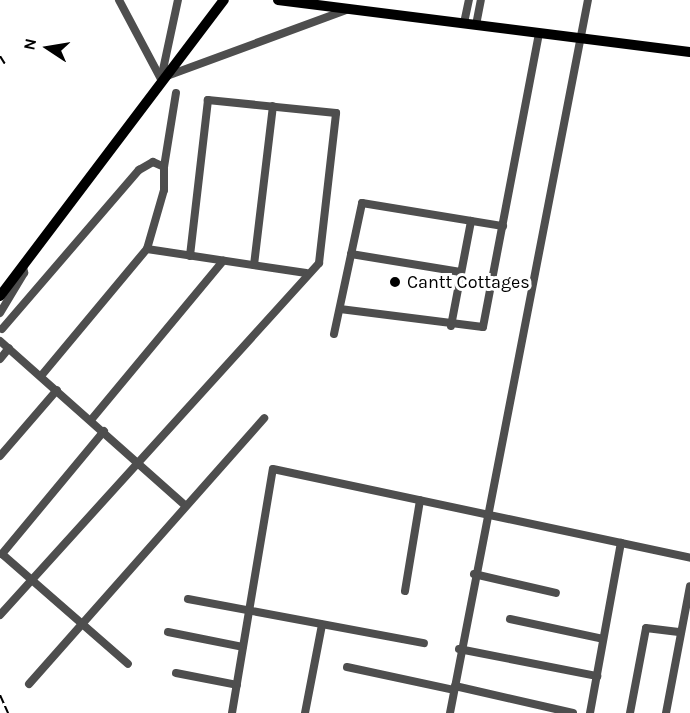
<!DOCTYPE html>
<style>
body{margin:0}
#map{position:relative;width:690px;height:713px;overflow:hidden;background:#fff;font-family:Karla,sans-serif}
div>[style]{position:absolute}
[style*='--x']{left:calc(var(--x)*1px);top:calc(var(--y)*1px);width:calc(var(--w)*1px);rotate:calc(var(--a)*1deg)}
.minor>*{height:8px;margin:-4px;padding:0 4px;transform-origin:4px;border-radius:4px;background:#4e4e4e}
.major>*{height:10px;margin:-5px;padding:0 5px;transform-origin:5px;border-radius:5px;background:#000}
.rail>*{height:2px;margin-top:-1px;transform-origin:0;background:repeating-linear-gradient(90deg,#000 0 9px,transparent 0 12px)}
.dots>*{width:16px;height:16px;translate:-50% -50%;box-sizing:border-box;border:3px solid #fff;border-radius:50%}
span{translate:-50% -50%;white-space:nowrap;text-align:center;line-height:1.15;-webkit-text-stroke:6px #fff;paint-order:stroke}
.poi-label{font-size:18px;color:#000}
.left{translate:0 -50%;text-align:left}
.north{position:absolute;left:18px;top:18px;width:60px;height:60px;-webkit-text-stroke:4px #fff;paint-order:stroke;rotate:282deg;font-size:16px;font-weight:700;line-height:24px;text-align:center;color:#000}
.north::after{content:'';display:block;margin:auto;width:21px;height:27px;background:#000;clip-path:polygon(50% 0,100% 100%,50% 72%,0 100%)}
</style>
<div id="map">
<div class="minor">
<i style="--x:119;--y:0;--w:89;--a:62"></i>
<i style="--x:464;--y:23;--w:24;--a:-78"></i>
<i style="--x:476;--y:25;--w:25;--a:-79"></i>
<i style="--x:164;--y:77;--w:197;--a:-20.2"></i>
<i style="--x:161;--y:79;--w:81;--a:-77.9"></i>
<i style="--x:164;--y:167;--w:75;--a:-80.8"></i>
<i style="--x:351;--y:254;--w:111;--a:9.3"></i>
<i style="--x:254;--y:265;--w:160;--a:-83.2"></i>
<i style="--x:340;--y:309;--w:144;--a:7.2"></i>
<i style="--x:483;--y:327;--w:299;--a:-79.2"></i>
<i style="--x:0;--y:313;--w:47;--a:-59"></i>
<i style="--x:24;--y:273;--w:8;--a:-97"></i>
<i style="--x:451;--y:326;--w:107;--a:-79.2"></i>
<i style="--x:2;--y:329;--w:210;--a:-49.3"></i>
<i style="--x:139;--y:170;--w:16;--a:-30"></i>
<i style="--x:153;--y:162;--w:12;--a:24"></i>
<i style="--x:164;--y:167;--w:23;--a:90"></i>
<i style="--x:164;--y:190;--w:61;--a:106.1"></i>
<i style="--x:334;--y:334;--w:134;--a:-77.9"></i>
<i style="--x:362;--y:203;--w:143;--a:9.3"></i>
<i style="--x:0;--y:341;--w:247;--a:41.6"></i>
<i style="--x:0;--y:359;--w:14;--a:-51"></i>
<i style="--x:41;--y:376;--w:165;--a:-50.2"></i>
<i style="--x:147;--y:249;--w:161;--a:8.6"></i>
<i style="--x:91;--y:420;--w:207;--a:-50.3"></i>
<i style="--x:104;--y:431;--w:160;--a:129.7"></i>
<i style="--x:2;--y:554;--w:167;--a:41.1"></i>
<i style="--x:0;--y:456;--w:87;--a:-49.2"></i>
<i style="--x:474;--y:574;--w:84;--a:13"></i>
<i style="--x:405;--y:591;--w:92;--a:-80.6"></i>
<i style="--x:188;--y:599;--w:240;--a:10.6"></i>
<i style="--x:0;--y:615;--w:475;--a:-47.8"></i>
<i style="--x:319;--y:263;--w:151;--a:-83.5"></i>
<i style="--x:336;--y:113;--w:129;--a:-174.2"></i>
<i style="--x:208;--y:100;--w:157;--a:96.6"></i>
<i style="--x:510;--y:619;--w:95;--a:12.1"></i>
<i style="--x:168;--y:632;--w:76;--a:11.3"></i>
<i style="--x:459;--y:649;--w:141;--a:11.1"></i>
<i style="--x:347;--y:667;--w:109;--a:12.1"></i>
<i style="--x:176;--y:673;--w:62;--a:11.1"></i>
<i style="--x:29;--y:684;--w:355;--a:-48.5"></i>
<i style="--x:455;--y:686;--w:121;--a:12.9"></i>
<i style="--x:232;--y:713;--w:247;--a:-80.5"></i>
<i style="--x:273;--y:469;--w:426;--a:12"></i>
<i style="--x:305;--y:713;--w:90;--a:-79.1"></i>
<i style="--x:450;--y:713;--w:726;--a:-79.05"></i>
<i style="--x:590;--y:713;--w:173;--a:-79.7"></i>
<i style="--x:630;--y:713;--w:86;--a:-79.3"></i>
<i style="--x:646;--y:628;--w:35;--a:7"></i>
<i style="--x:666;--y:713;--w:129;--a:-79.3"></i>
</div>
<div class="major">
<i style="--x:278;--y:0;--w:415;--a:7.2"></i>
<i style="--x:0;--y:296;--w:371;--a:-52.9"></i>
</div>
<div class="rail">
<i style="--x:0;--y:56;--w:9;--a:58"></i>
<i style="--x:0;--y:695;--w:20;--a:66"></i>
</div>
<div class="dots">
<i style="left:395px;top:282px;background:#000"></i>
</div>
<div class="poi-label">
<span class="left" style="left:407px;top:282px">Cantt Cottages</span>
</div>
<div class="north">N</div>
</div>
